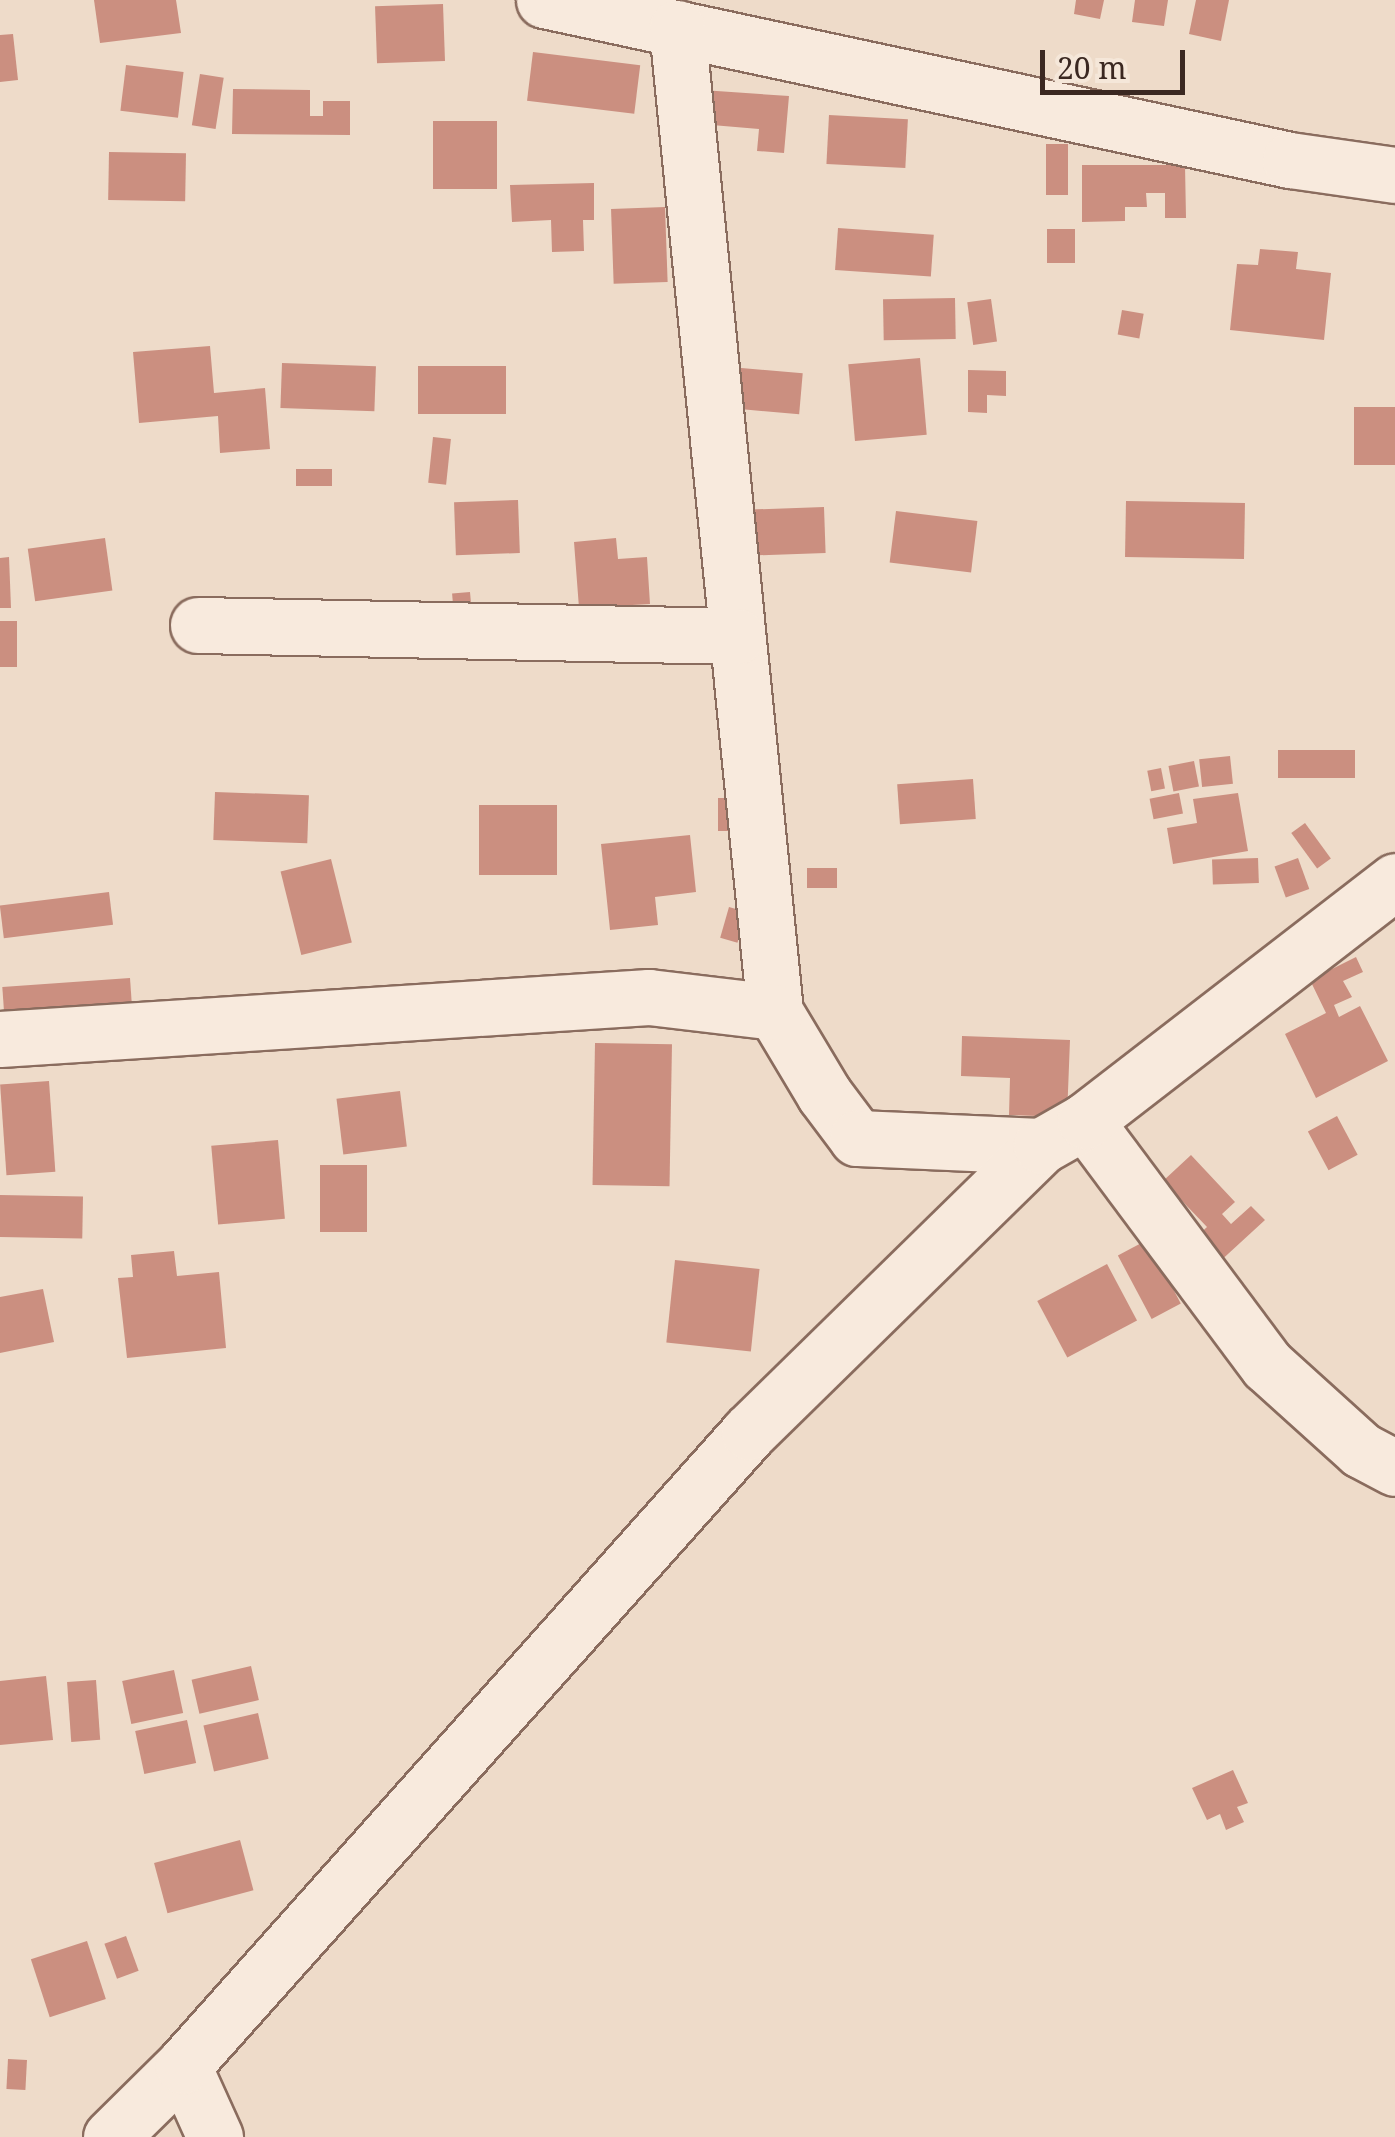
<!DOCTYPE html>
<style>
body{margin:0}
#map{position:relative;width:1395px;height:2137px;overflow:hidden;background:#eedbc9;font-family:"Noto Serif",serif}
div>[style]{position:absolute}
[style*='--x']{left:calc(var(--x)*1px);top:calc(var(--y)*1px);width:calc(var(--w)*1px);rotate:calc(var(--a)*1deg)}
.building>*{inset:0;background:#cb8f80;transform-origin:0 0}
.roads{filter:drop-shadow(2px 0 #8a6c5e) drop-shadow(-2px 0 #8a6c5e) drop-shadow(0 2px #8a6c5e) drop-shadow(0 -2px #8a6c5e)}
.minor>*{height:55px;margin:-27.5px;padding:0 27.5px;transform-origin:27.5px;border-radius:27.5px;background:#f8eadd}
span{translate:-50% -50%;white-space:nowrap;text-align:center;line-height:1.15;-webkit-text-stroke:8px #f5e7d9;paint-order:stroke}
.scale{position:absolute;left:1040px;top:50px;width:145px;height:45px;box-sizing:border-box;border:5px solid #3b2821;border-top:0;padding-left:12px;font-size:30px;line-height:35px;white-space:nowrap;color:#3b2821;-webkit-text-stroke:8px #f5e7d9;paint-order:stroke}
</style>
<div id="map">
<div class="building">
<i style="clip-path:polygon(94px 0,176px 0,181px 33px,100px 43px)"></i>
<i style="clip-path:polygon(1076px 0,1104px 0,1100px 19px,1074px 14px)"></i>
<i style="clip-path:polygon(1135px 0,1168px 0,1164px 26px,1132px 22px)"></i>
<i style="clip-path:polygon(1196px 0,1229px 0,1221px 41px,1189px 34px)"></i>
<i style="left:443px;top:4px;width:57px;height:68px;rotate:88deg"></i>
<i style="clip-path:polygon(13px 34px,18px 80px,0 82px,0 35px)"></i>
<i style="left:533px;top:52px;width:108px;height:49px;rotate:7deg"></i>
<i style="left:126px;top:65px;width:58px;height:46px;rotate:7deg"></i>
<i style="left:200px;top:74px;width:24px;height:52px;rotate:9deg"></i>
<i style="clip-path:polygon(233px 89px,310px 90px,310px 116px,323px 116px,323px 101px,350px 101px,350px 135px,232px 134px)"></i>
<i style="clip-path:polygon(702px 90px,789px 96px,784px 153px,757px 151px,759px 129px,700px 124px)"></i>
<i style="left:829px;top:115px;width:79px;height:49px;rotate:3deg"></i>
<i style="left:433px;top:121px;width:64px;height:68px"></i>
<i style="left:1046px;top:144px;width:22px;height:51px"></i>
<i style="left:109px;top:152px;width:77px;height:48px;rotate:1deg"></i>
<i style="clip-path:polygon(1082px 165px,1185px 165px,1186px 218px,1165px 218px,1165px 193px,1146px 193px,1147px 207px,1125px 207px,1125px 221px,1082px 222px)"></i>
<i style="clip-path:polygon(594px 183px,594px 220px,583px 220px,584px 251px,552px 252px,551px 220px,512px 222px,510px 185px)"></i>
<i style="left:665px;top:207px;width:75px;height:54px;rotate:88deg"></i>
<i style="left:838px;top:228px;width:96px;height:42px;rotate:4deg"></i>
<i style="left:1047px;top:229px;width:28px;height:34px"></i>
<i style="clip-path:polygon(1260px 249px,1298px 252px,1296px 269px,1331px 273px,1324px 340px,1230px 330px,1237px 264px,1258px 265px)"></i>
<i style="left:955px;top:298px;width:41px;height:72px;rotate:89deg"></i>
<i style="left:991px;top:299px;width:43px;height:24px;rotate:82deg"></i>
<i style="left:1122px;top:310px;width:22px;height:25px;rotate:10deg"></i>
<i style="clip-path:polygon(210px 346px,214px 393px,265px 388px,270px 449px,220px 453px,218px 416px,139px 423px,133px 352px)"></i>
<i style="left:920px;top:358px;width:77px;height:72px;rotate:85deg"></i>
<i style="left:282px;top:363px;width:94px;height:45px;rotate:2deg"></i>
<i style="left:418px;top:366px;width:88px;height:48px"></i>
<i style="left:730px;top:367px;width:73px;height:41px;rotate:5deg"></i>
<i style="clip-path:polygon(968px 370px,1006px 371px,1006px 396px,987px 395px,987px 413px,968px 412px)"></i>
<i style="left:1395px;top:407px;width:58px;height:41px;rotate:90deg"></i>
<i style="left:433px;top:437px;width:18px;height:46px;rotate:6deg"></i>
<i style="left:332px;top:469px;width:17px;height:36px;rotate:90deg"></i>
<i style="left:518px;top:500px;width:53px;height:64px;rotate:88deg"></i>
<i style="left:1126px;top:501px;width:119px;height:56px;rotate:1deg"></i>
<i style="left:824px;top:507px;width:46px;height:89px;rotate:88deg"></i>
<i style="left:896px;top:511px;width:82px;height:52px;rotate:7deg"></i>
<i style="left:105px;top:538px;width:53px;height:78px;rotate:82deg"></i>
<i style="clip-path:polygon(616px 538px,618px 559px,647px 557px,650px 604px,579px 608px,574px 542px)"></i>
<i style="clip-path:polygon(9px 557px,11px 608px,0 608px,0 558px)"></i>
<i style="left:470px;top:592px;width:22px;height:18px;rotate:85deg"></i>
<i style="left:0;top:621px;width:17px;height:46px"></i>
<i style="left:1278px;top:750px;width:77px;height:28px"></i>
<i style="left:1230px;top:756px;width:28px;height:31px;rotate:84deg"></i>
<i style="left:1194px;top:761px;width:26px;height:26px;rotate:79deg"></i>
<i style="left:1161px;top:768px;width:21px;height:14px;rotate:79deg"></i>
<i style="left:973px;top:779px;width:40px;height:76px;rotate:86deg"></i>
<i style="left:215px;top:792px;width:94px;height:48px;rotate:2deg"></i>
<i style="left:1179px;top:793px;width:21px;height:30px;rotate:79deg"></i>
<i style="clip-path:polygon(1238px 793px,1248px 851px,1173px 864px,1167px 828px,1197px 823px,1193px 799px)"></i>
<i style="left:718px;top:798px;width:22px;height:33px"></i>
<i style="left:479px;top:805px;width:78px;height:70px"></i>
<i style="left:1305px;top:823px;width:44px;height:17px;rotate:54deg"></i>
<i style="clip-path:polygon(690px 835px,696px 892px,655px 897px,658px 925px,610px 930px,601px 844px)"></i>
<i style="left:1258px;top:858px;width:25px;height:46px;rotate:88deg"></i>
<i style="left:1298px;top:858px;width:33px;height:25px;rotate:70deg"></i>
<i style="left:331px;top:859px;width:86px;height:52px;rotate:76deg"></i>
<i style="left:807px;top:868px;width:30px;height:20px"></i>
<i style="left:109px;top:892px;width:33px;height:110px;rotate:83deg"></i>
<i style="left:729px;top:907px;width:18px;height:32px;rotate:16deg"></i>
<i style="clip-path:polygon(1356px 957px,1363px 972px,1343px 981px,1352px 997px,1334px 1005px,1339px 1017px,1360px 1006px,1388px 1061px,1316px 1098px,1285px 1034px,1326px 1013px,1310px 980px)"></i>
<i style="left:130px;top:978px;width:27px;height:128px;rotate:86deg"></i>
<i style="clip-path:polygon(962px 1036px,1070px 1040px,1067px 1117px,1009px 1115px,1010px 1078px,961px 1076px)"></i>
<i style="left:595px;top:1043px;width:77px;height:142px;rotate:1deg"></i>
<i style="left:49px;top:1081px;width:91px;height:49px;rotate:86deg"></i>
<i style="left:400px;top:1091px;width:56px;height:64px;rotate:83deg"></i>
<i style="left:1337px;top:1116px;width:44px;height:33px;rotate:62deg"></i>
<i style="left:278px;top:1140px;width:79px;height:67px;rotate:85deg"></i>
<i style="clip-path:polygon(1191px 1155px,1235px 1202px,1222px 1214px,1231px 1224px,1251px 1206px,1265px 1220px,1216px 1265px,1193px 1240px,1207px 1227px,1163px 1181px)"></i>
<i style="left:320px;top:1165px;width:47px;height:67px"></i>
<i style="left:0;top:1195px;width:83px;height:42px;rotate:1deg"></i>
<i style="left:1147px;top:1240px;width:72px;height:33px;rotate:62deg"></i>
<i style="clip-path:polygon(174px 1251px,177px 1276px,219px 1272px,226px 1348px,127px 1358px,118px 1278px,133px 1277px,131px 1255px)"></i>
<i style="left:675px;top:1260px;width:85px;height:83px;rotate:6deg"></i>
<i style="left:1107px;top:1264px;width:64px;height:79px;rotate:62deg"></i>
<i style="clip-path:polygon(43px 1289px,54px 1342px,0 1353px,0 1297px)"></i>
<i style="left:251px;top:1666px;width:35px;height:61px;rotate:77deg"></i>
<i style="left:174px;top:1670px;width:44px;height:53px;rotate:78deg"></i>
<i style="clip-path:polygon(46px 1676px,53px 1740px,0 1745px,0 1681px)"></i>
<i style="left:96px;top:1680px;width:60px;height:29px;rotate:86deg"></i>
<i style="left:258px;top:1713px;width:47px;height:56px;rotate:77deg"></i>
<i style="left:187px;top:1720px;width:44px;height:53px;rotate:78deg"></i>
<i style="clip-path:polygon(1233px 1770px,1248px 1803px,1237px 1807px,1244px 1822px,1226px 1830px,1220px 1814px,1207px 1820px,1192px 1788px)"></i>
<i style="left:240px;top:1840px;width:52px;height:89px;rotate:75deg"></i>
<i style="left:126px;top:1936px;width:37px;height:23px;rotate:70deg"></i>
<i style="left:87px;top:1941px;width:61px;height:59px;rotate:72deg"></i>
<i style="left:8px;top:2059px;width:19px;height:30px;rotate:3deg"></i>
</div>
<div class="roads">
<div class="minor">
<i style="--x:544;--y:0;--w:763;--a:12.11"></i>
<i style="--x:1290;--y:160;--w:106;--a:8.1"></i>
<i style="--x:677;--y:28;--w:989;--a:84.31"></i>
<i style="--x:775;--y:1012;--w:96;--a:59.1"></i>
<i style="--x:824;--y:1094;--w:55;--a:53.1"></i>
<i style="--x:857;--y:1138;--w:184;--a:2.5"></i>
<i style="--x:198;--y:625;--w:539;--a:1.17"></i>
<i style="--x:0;--y:1039;--w:650;--a:-3.7"></i>
<i style="--x:649;--y:997;--w:127;--a:6.8"></i>
<i style="--x:1085;--y:1121;--w:304;--a:53.3"></i>
<i style="--x:1267;--y:1365;--w:127;--a:42.1"></i>
<i style="--x:1361;--y:1450;--w:38;--a:28"></i>
<i style="--x:183;--y:2066;--w:78;--a:65.7"></i>
<i style="--x:111;--y:2137;--w:101;--a:-44.6"></i>
<i style="--x:183;--y:2066;--w:850;--a:-48.24"></i>
<i style="--x:749;--y:1432;--w:409;--a:-44.4"></i>
<i style="--x:1041;--y:1146;--w:51;--a:-29.6"></i>
<i style="--x:1085;--y:1121;--w:392;--a:-37.7"></i>
</div>
</div>
<div class="scale">20 m</div>
</div>
